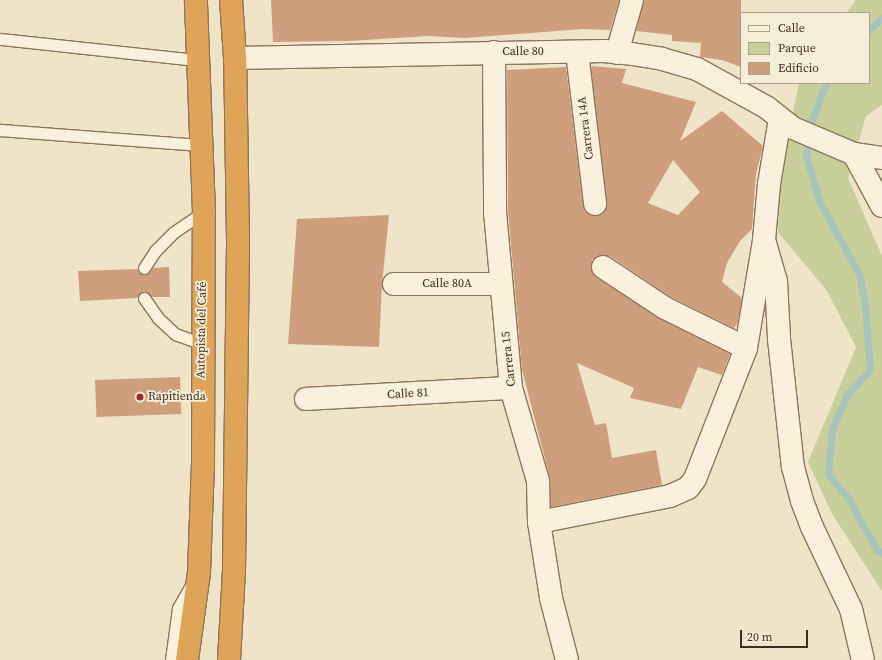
<!DOCTYPE html>
<meta charset="utf-8">
<style>
body{margin:0}
#map{position:relative;width:882px;height:660px;overflow:hidden;background:#f0e4c8;font-family:"Source Serif 4",serif}
div>[style]{position:absolute}
[style*='--x']{left:calc(var(--x)*1px);top:calc(var(--y)*1px);width:calc(var(--w)*1px);rotate:calc(var(--a)*1deg)}
.green>*{inset:0;background:#c9cf9b}
.stream>*{height:7px;margin:-3.5px;padding:0 3.5px;transform-origin:3.5px;border-radius:3.5px;background:#a9c4bc}
.building>*{inset:0;background:#cf9f7d;transform-origin:0 0}
.roads{filter:drop-shadow(1px 0 #8d765c) drop-shadow(-1px 0 #8d765c) drop-shadow(0 1px #8d765c) drop-shadow(0 -1px #8d765c)}
.lane>*{height:11px;margin:-5.5px;padding:0 5.5px;transform-origin:5.5px;border-radius:5.5px;background:#faf1dc}
.street>*{height:22px;margin:-11px;padding:0 11px;transform-origin:11px;border-radius:11px;background:#faf1dc}
.highway>*{height:22px;margin:-11px;padding:0 11px;transform-origin:11px;border-radius:11px;background:#e0a458}
.dots>*{width:11px;height:11px;translate:-50% -50%;box-sizing:border-box;border:2px solid #f7eed8;border-radius:50%}
span{translate:-50% -50%;white-space:nowrap;text-align:center;line-height:1.15;-webkit-text-stroke:3.5px #f7eed8;paint-order:stroke}
.street-label{font-size:12px;color:#3d2e20}
.poi-label{font-size:12px;color:#3d2e20}
.left{translate:0 -50%;text-align:left}
.legend{position:absolute;left:740px;top:12px;width:130px;height:72px;box-sizing:border-box;background:#f7eed8;border:1px solid #ada18e;margin:0;padding:5px 7px;list-style:none;font-size:12px;color:#3d2e20}
.legend li{display:flex;align-items:center;gap:8px;height:20px}
.legend b{width:20px;border:1px solid #ada18e}
.scale{position:absolute;left:740px;top:630px;width:68px;height:18px;box-sizing:border-box;border:2px solid #3d2e20;border-top:0;padding-left:5px;font-size:12px;line-height:14px;white-space:nowrap;color:#3d2e20;-webkit-text-stroke:3px #f7eed8;paint-order:stroke}
</style>
<div id="map">
<div class="green">
<i style="clip-path:polygon(856px 0,882px 0,882px 105px,866px 116px,848px 178px,882px 256px,882px 591px,832px 514px,808px 462px,856px 347px,827px 291px,778px 232px,781px 172px,799px 83px,869px 83px,869px 13px,846px 13px)"></i>
</div>
<div class="stream">
<i style="--x:869;--y:30;--w:18;--a:-43"></i>
<i style="--x:826;--y:83;--w:39;--a:111"></i>
<i style="--x:812;--y:119;--w:37;--a:99"></i>
<i style="--x:806;--y:156;--w:49;--a:73.4"></i>
<i style="--x:820;--y:203;--w:81;--a:61.2"></i>
<i style="--x:859;--y:274;--w:31;--a:79"></i>
<i style="--x:865;--y:304;--w:66;--a:85.7"></i>
<i style="--x:870;--y:370;--w:34;--a:133"></i>
<i style="--x:847;--y:395;--w:37;--a:114"></i>
<i style="--x:832;--y:429;--w:45;--a:95.1"></i>
<i style="--x:828;--y:474;--w:31;--a:50"></i>
<i style="--x:848;--y:498;--w:60;--a:60.9"></i>
<i style="--x:877;--y:550;--w:6;--a:31"></i>
</div>
<div class="building">
<i style="clip-path:polygon(271px 0,619px 0,610px 30px,583px 29px,465px 38px,428px 36px,350px 41px,273px 42px)"></i>
<i style="clip-path:polygon(644px 0,741px 0,741px 67px,722px 60px,700px 57px,701px 43px,672px 41px,672px 35px,636px 31px)"></i>
<i style="clip-path:polygon(evenodd,591px 66px,626px 69px,622px 83px,696px 102px,680px 141px,722px 111px,763px 146px,756px 174px,752px 229px,740px 241px,727px 263px,722px 282px,742px 298px,738px 322px,734px 328px,671px 297px,610px 256px,598px 256px,592px 260px,592px 272px,596px 277px,658px 318px,730px 354px,722px 375px,698px 367px,681px 409px,630px 398px,634px 388px,577px 363px,595px 425px,606px 423px,612px 458px,656px 450px,662px 485px,551px 507px,550px 478px,522px 370px,508px 211px,507px 70px,566px 67px,583px 205px,585px 212px,596px 216px,603px 214px,607px 203px,591px 66px,673px 160px,700px 192px,678px 215px,648px 203px,673px 160px)"></i>
<i style="clip-path:polygon(389px 215px,382px 284px,379px 347px,288px 344px,297px 219px)"></i>
<i style="clip-path:polygon(169px 267px,170px 297px,152px 297px,144px 291px,137px 298px,80px 301px,78px 271px,137px 269px,144px 275px,152px 268px)"></i>
<i style="left:180px;top:377px;width:37px;height:85px;rotate:88deg"></i>
</div>
<div class="roads">
<div class="lane">
<i style="--x:0;--y:39;--w:199;--a:6.1"></i>
<i style="--x:0;--y:130;--w:202;--a:4.3"></i>
<i style="--x:144;--y:268;--w:20;--a:-57"></i>
<i style="--x:155;--y:251;--w:27;--a:-45"></i>
<i style="--x:174;--y:232;--w:36;--a:-34"></i>
<i style="--x:144;--y:298;--w:24;--a:55"></i>
<i style="--x:158;--y:318;--w:23;--a:43"></i>
<i style="--x:175;--y:334;--w:29;--a:20"></i>
<i style="--x:171;--y:660;--w:52;--a:-82.3"></i>
<i style="--x:178;--y:608;--w:28;--a:-60"></i>
</div>
<div class="street">
<i style="--x:494;--y:52;--w:160;--a:89.6"></i>
<i style="--x:495;--y:212;--w:177;--a:84.8"></i>
<i style="--x:511;--y:388;--w:97;--a:73.8"></i>
<i style="--x:538;--y:481;--w:41;--a:88.6"></i>
<i style="--x:539;--y:522;--w:77;--a:81"></i>
<i style="--x:551;--y:598;--w:64;--a:75.5"></i>
<i style="--x:577;--y:52;--w:153;--a:83.2"></i>
<i style="--x:617;--y:53;--w:55;--a:-74.2"></i>
<i style="--x:235;--y:58;--w:369;--a:-1.1"></i>
<i style="--x:604;--y:51;--w:28;--a:6"></i>
<i style="--x:632;--y:54;--w:30;--a:9"></i>
<i style="--x:662;--y:59;--w:36;--a:16"></i>
<i style="--x:697;--y:69;--w:79;--a:28.8"></i>
<i style="--x:766;--y:107;--w:34;--a:38"></i>
<i style="--x:793;--y:128;--w:66;--a:23.1"></i>
<i style="--x:854;--y:154;--w:28;--a:8"></i>
<i style="--x:854;--y:154;--w:59;--a:61.7"></i>
<i style="--x:765;--y:243;--w:40;--a:74"></i>
<i style="--x:776;--y:281;--w:58;--a:87"></i>
<i style="--x:779;--y:339;--w:129;--a:83.8"></i>
<i style="--x:793;--y:467;--w:35;--a:75"></i>
<i style="--x:802;--y:501;--w:28;--a:69"></i>
<i style="--x:812;--y:527;--w:91;--a:64.6"></i>
<i style="--x:851;--y:609;--w:52;--a:76.8"></i>
<i style="--x:603;--y:267;--w:74;--a:33.5"></i>
<i style="--x:665;--y:308;--w:90;--a:26.3"></i>
<i style="--x:394;--y:284;--w:107;--a:0"></i>
<i style="--x:306;--y:399;--w:205;--a:-3.1"></i>
<i style="--x:539;--y:522;--w:134;--a:-11.2"></i>
<i style="--x:670;--y:496;--w:20;--a:-24"></i>
<i style="--x:688;--y:488;--w:11;--a:-52"></i>
<i style="--x:695;--y:479;--w:141;--a:-68.7"></i>
<i style="--x:746;--y:348;--w:109;--a:-80.5"></i>
<i style="--x:764;--y:240;--w:56;--a:-84.9"></i>
<i style="--x:769;--y:184;--w:66;--a:-80.4"></i>
</div>
<div class="highway">
<i style="--x:187;--y:660;--w:89;--a:-82.2"></i>
<i style="--x:199;--y:572;--w:107;--a:-87.9"></i>
<i style="--x:203;--y:465;--w:253;--a:-89.8"></i>
<i style="--x:204;--y:212;--w:212;--a:-92.2"></i>
<i style="--x:229;--y:660;--w:89;--a:-86.8"></i>
<i style="--x:234;--y:571;--w:332;--a:-89.3"></i>
<i style="--x:238;--y:239;--w:181;--a:-90.9"></i>
<i style="--x:235;--y:58;--w:58;--a:-93.9"></i>
</div>
</div>
<div class="dots">
<i style="left:140px;top:397px;background:#9e2a2b"></i>
</div>
<div class="street-label">
<span style="left:523px;top:52px">Calle 80</span>
<span style="left:586px;top:128px;rotate:-97deg">Carrera 14A</span>
<span style="left:447px;top:284px">Calle 80A</span>
<span style="left:202px;top:330px;rotate:-89deg">Autopista del Café</span>
<span style="left:509px;top:359px;rotate:-96deg">Carrera 15</span>
<span style="left:408px;top:394px;rotate:-3deg">Calle 81</span>
</div>
<div class="poi-label">
<span class="left" style="left:148px;top:397px">Rapitienda</span>
</div>
<ul class="legend">
<li><b style="height:5px;background:#faf1dc"></b>Calle</li>
<li><b style="height:11px;background:#c9cf9b"></b>Parque</li>
<li><b style="height:11px;background:#cf9f7d"></b>Edificio</li>
</ul>
<div class="scale">20 m</div>
</div>
